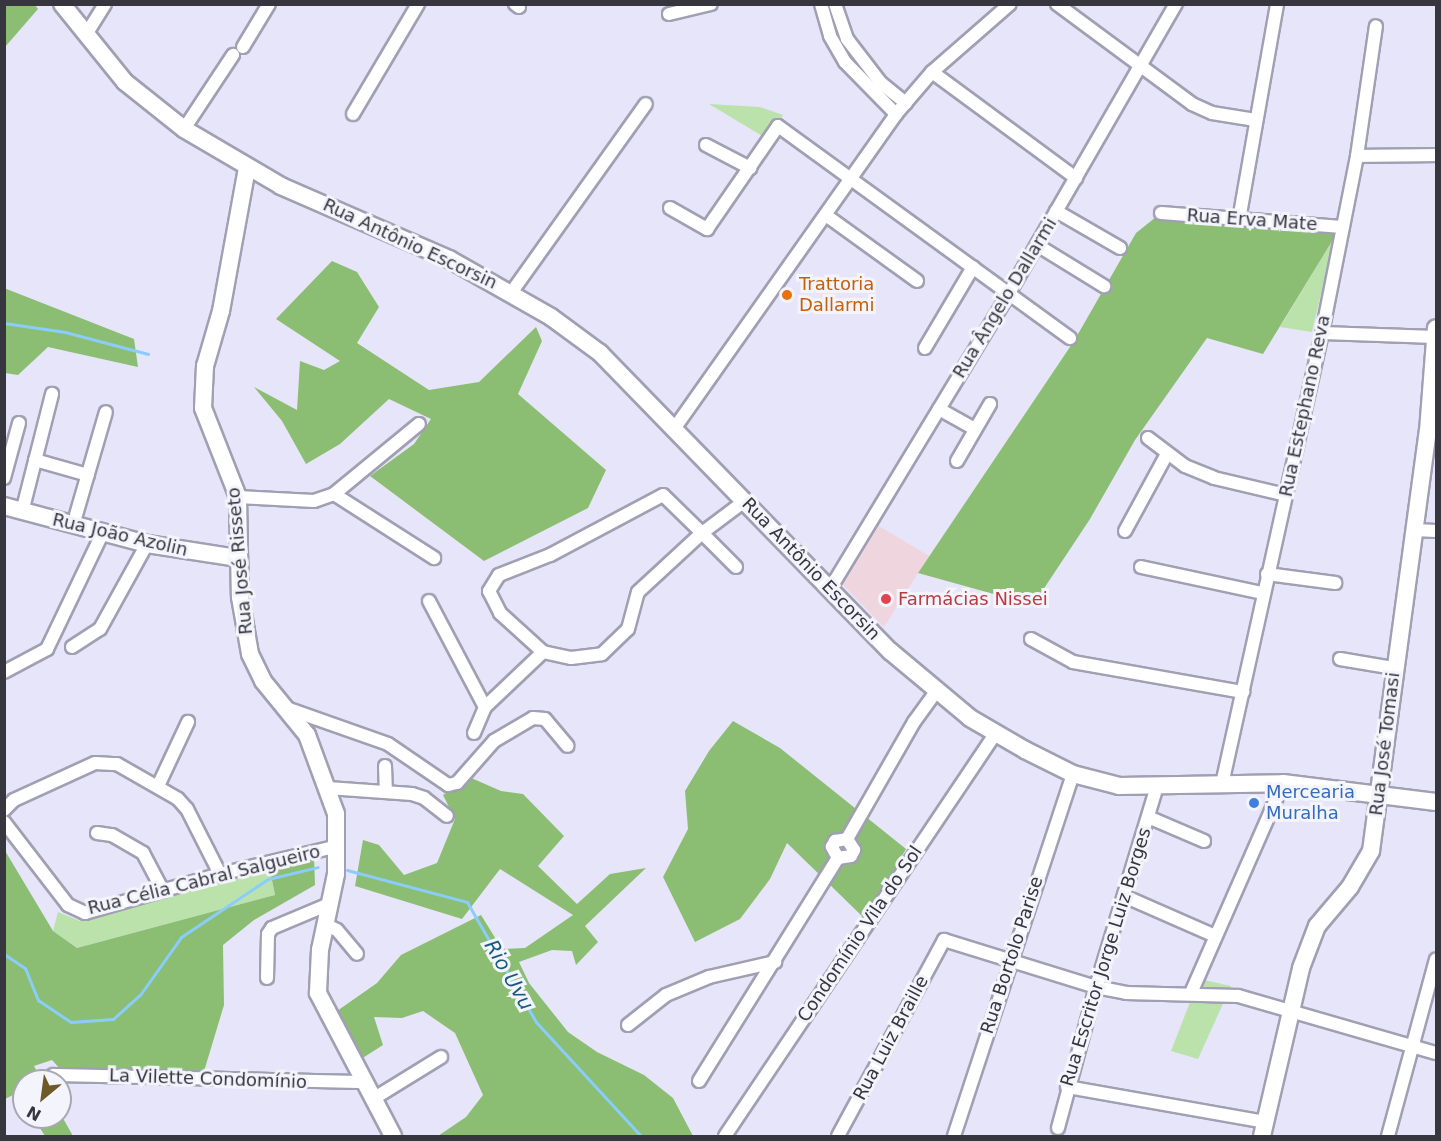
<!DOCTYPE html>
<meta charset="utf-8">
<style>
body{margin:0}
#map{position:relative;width:1441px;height:1141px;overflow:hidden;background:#e7e5f9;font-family:"DejaVu Sans",sans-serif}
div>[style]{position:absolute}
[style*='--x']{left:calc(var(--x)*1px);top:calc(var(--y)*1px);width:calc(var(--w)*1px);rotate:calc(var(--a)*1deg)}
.commercial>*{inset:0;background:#efd6de}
.green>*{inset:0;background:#bbe2aa}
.forest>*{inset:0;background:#8bbe72}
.stream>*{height:3px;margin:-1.5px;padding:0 1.5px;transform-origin:1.5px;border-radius:1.5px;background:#8acdfc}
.roads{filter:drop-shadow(2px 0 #a19fb2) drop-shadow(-2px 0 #a19fb2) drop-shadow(0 2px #a19fb2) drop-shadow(0 -2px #a19fb2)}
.street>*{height:12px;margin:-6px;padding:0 6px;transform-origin:6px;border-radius:6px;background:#fff}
.secondary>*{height:16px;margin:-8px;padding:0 8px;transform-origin:8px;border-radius:8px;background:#fff}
.dots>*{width:16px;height:16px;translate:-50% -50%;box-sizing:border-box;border:3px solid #f4f4fc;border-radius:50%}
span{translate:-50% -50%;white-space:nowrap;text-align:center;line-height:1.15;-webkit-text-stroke:6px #f4f4fc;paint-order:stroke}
.street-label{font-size:18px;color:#37363e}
.food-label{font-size:18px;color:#c56008}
.left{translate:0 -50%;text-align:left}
.health-label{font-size:18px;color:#be3a42}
.shop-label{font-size:18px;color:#366cbe}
.water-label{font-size:20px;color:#195a80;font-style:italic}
.frame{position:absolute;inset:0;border:6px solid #37363e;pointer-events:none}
.north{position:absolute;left:12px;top:1069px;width:60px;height:60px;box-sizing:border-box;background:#f4f4fc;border:2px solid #a8a8b0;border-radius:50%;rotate:209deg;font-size:16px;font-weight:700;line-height:24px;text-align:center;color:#37363e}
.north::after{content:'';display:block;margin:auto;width:21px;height:27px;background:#6e5928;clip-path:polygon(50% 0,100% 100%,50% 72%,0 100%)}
</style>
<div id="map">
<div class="commercial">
<i style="clip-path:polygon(879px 526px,929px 556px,884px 627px,843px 585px)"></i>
</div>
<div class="green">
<i style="clip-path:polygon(709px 104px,760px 107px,783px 115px,769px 140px)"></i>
<i style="clip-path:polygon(1334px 238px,1312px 332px,1280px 327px)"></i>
<i style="clip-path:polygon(269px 865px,275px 895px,77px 948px,53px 931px,58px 912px,80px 921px)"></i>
<i style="clip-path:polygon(1199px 979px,1231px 986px,1198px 1059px,1171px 1051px)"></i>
</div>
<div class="forest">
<i style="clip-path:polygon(5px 4px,35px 5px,38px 9px,5px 47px)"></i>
<i style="clip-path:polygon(1161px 213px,1335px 230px,1334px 238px,1263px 354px,1207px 338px,1135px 440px,1090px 519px,1033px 605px,918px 573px,1074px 341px,1136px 233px)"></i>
<i style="clip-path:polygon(332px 261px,357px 272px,379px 307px,357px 343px,429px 390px,479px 382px,536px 327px,542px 341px,518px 394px,606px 470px,588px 508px,484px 561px,370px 476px,414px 444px,431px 419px,389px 399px,340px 444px,306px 464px,282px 421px,254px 387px,297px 410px,300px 361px,324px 370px,340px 361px,276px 319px)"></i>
<i style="clip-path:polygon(4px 288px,134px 339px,138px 367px,48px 347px,18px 375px,5px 373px)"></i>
<i style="clip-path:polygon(733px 721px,780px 748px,906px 849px,865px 919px,787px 843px,770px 879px,740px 919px,695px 942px,663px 877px,688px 829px,685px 791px,709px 751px)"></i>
<i style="clip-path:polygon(469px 777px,501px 791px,523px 794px,564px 836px,538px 866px,577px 904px,610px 874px,646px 868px,585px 926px,598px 942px,576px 965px,572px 951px,552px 950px,519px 962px,529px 983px,568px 1032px,597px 1052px,644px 1075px,673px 1098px,693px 1136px,438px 1136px,466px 1117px,483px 1095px,455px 1033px,423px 1011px,402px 1018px,374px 1017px,383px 1045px,358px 1061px,337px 1011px,377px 983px,401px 955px,481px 915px,502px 949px,525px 948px,573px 915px,500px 869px,462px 919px,355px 886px,363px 840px,379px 845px,404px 875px,437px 863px,455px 819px,443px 795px)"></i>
<i style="clip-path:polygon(4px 849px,53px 931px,77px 948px,275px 895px,269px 865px,314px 856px,315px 885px,254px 920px,223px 945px,224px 1005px,202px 1078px,61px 1070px,52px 1060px,34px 1066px,42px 1081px,24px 1081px,24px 1107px,13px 1095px,5px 1099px)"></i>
<i style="clip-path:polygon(60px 1113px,73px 1136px,45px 1136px,33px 1117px,60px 1117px)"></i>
</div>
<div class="stream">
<i style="--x:4;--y:323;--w:62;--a:8.4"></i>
<i style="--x:65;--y:332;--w:86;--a:14.8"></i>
<i style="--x:347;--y:870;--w:124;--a:14.9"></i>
<i style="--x:467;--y:902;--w:138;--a:60.1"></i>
<i style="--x:536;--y:1022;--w:155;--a:47.4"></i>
<i style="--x:4;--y:954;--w:25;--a:34"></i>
<i style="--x:25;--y:968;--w:35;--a:68"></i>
<i style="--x:38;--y:1000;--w:40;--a:34"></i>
<i style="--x:71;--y:1022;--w:42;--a:-4.1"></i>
<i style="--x:113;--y:1019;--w:36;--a:-42"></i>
<i style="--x:140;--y:995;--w:71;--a:-54.7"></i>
<i style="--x:181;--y:937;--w:105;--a:-33.7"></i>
<i style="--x:268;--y:879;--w:51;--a:-13.5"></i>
</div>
<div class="roads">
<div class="street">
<i style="--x:515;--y:4;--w:5;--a:37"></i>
<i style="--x:821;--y:4;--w:33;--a:74"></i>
<i style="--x:830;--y:36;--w:30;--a:60"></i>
<i style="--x:845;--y:62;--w:73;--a:45.6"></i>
<i style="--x:835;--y:4;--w:37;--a:71"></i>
<i style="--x:847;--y:39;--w:56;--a:52.3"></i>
<i style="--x:881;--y:83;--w:32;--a:39"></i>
<i style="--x:1057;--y:4;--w:168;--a:36.5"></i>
<i style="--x:1192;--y:104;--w:22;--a:24"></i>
<i style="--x:1212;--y:113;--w:44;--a:9.2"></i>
<i style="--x:669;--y:14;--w:43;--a:-13.4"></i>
<i style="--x:87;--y:33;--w:34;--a:-58"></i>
<i style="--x:243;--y:47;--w:50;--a:-58.8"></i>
<i style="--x:932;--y:72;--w:179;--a:36.4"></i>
<i style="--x:353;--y:114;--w:128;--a:-59.4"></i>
<i style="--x:184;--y:129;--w:89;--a:-56.5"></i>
<i style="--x:706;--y:145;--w:50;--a:27.6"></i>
<i style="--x:1357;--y:156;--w:79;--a:-0.7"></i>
<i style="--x:670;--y:208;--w:43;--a:29.6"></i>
<i style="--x:707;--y:229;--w:125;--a:-55.4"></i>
<i style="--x:778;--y:126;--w:361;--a:36"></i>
<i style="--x:1056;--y:211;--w:74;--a:30"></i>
<i style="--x:1161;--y:213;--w:182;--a:4.4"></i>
<i style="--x:827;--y:216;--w:111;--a:35.8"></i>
<i style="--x:1239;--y:220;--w:219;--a:-80"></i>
<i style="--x:1037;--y:245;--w:79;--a:31.5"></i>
<i style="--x:511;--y:293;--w:232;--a:-54.5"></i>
<i style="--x:1322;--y:333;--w:114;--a:2"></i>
<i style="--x:925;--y:348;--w:94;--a:-59.3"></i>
<i style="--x:939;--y:409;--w:41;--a:29.1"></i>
<i style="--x:674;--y:429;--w:385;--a:-54.8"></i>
<i style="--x:896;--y:114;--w:55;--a:-49.4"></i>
<i style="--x:932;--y:72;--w:103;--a:-41.1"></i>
<i style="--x:1148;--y:438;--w:46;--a:37.1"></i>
<i style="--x:1185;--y:466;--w:31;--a:22"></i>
<i style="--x:1214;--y:478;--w:74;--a:13.3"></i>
<i style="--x:35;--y:460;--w:55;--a:15.8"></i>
<i style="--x:957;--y:461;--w:66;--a:-59.9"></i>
<i style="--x:4;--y:478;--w:57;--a:-74.7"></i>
<i style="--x:334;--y:494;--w:110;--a:-39.5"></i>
<i style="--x:238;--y:497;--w:76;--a:3"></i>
<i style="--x:314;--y:501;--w:21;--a:-19"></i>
<i style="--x:334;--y:494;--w:119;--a:32.6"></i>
<i style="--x:22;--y:512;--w:122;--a:-75.7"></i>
<i style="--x:76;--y:515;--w:107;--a:-73.8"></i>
<i style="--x:1415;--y:530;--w:21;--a:3"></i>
<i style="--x:1125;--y:531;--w:88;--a:-61.4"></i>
<i style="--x:736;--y:567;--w:48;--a:-135"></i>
<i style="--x:702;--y:533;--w:54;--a:-135.7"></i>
<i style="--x:663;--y:495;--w:128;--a:152"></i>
<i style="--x:550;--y:555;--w:55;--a:158.6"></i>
<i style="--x:499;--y:575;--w:19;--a:122"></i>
<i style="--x:489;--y:591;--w:25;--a:63"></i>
<i style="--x:500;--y:613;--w:58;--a:42.2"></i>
<i style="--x:543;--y:652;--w:29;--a:12"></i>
<i style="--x:571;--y:658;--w:31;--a:-7"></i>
<i style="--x:602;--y:654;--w:36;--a:-44"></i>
<i style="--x:628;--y:629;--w:38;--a:-75"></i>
<i style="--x:638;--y:592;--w:87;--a:-42.7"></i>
<i style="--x:702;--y:533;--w:55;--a:-36.9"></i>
<i style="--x:1141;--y:567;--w:124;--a:12.1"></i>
<i style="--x:1267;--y:574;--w:69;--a:7.5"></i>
<i style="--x:830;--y:589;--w:346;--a:-58.8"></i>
<i style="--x:1009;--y:293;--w:334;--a:-60"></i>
<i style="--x:429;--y:601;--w:120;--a:62.2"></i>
<i style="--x:1031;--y:639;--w:48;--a:28.7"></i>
<i style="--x:1073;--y:662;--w:173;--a:10"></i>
<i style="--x:72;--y:647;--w:33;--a:-33"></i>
<i style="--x:100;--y:629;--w:97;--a:-61.1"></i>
<i style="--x:1340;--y:659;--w:55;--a:9.5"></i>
<i style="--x:4;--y:672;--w:49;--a:-28.1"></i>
<i style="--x:47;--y:649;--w:127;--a:-64.4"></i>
<i style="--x:286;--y:708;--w:108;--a:19.4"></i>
<i style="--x:388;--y:744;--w:73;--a:34.3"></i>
<i style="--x:448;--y:785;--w:9;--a:-13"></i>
<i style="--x:457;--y:783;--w:56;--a:-48.6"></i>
<i style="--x:494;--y:741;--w:45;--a:-30.5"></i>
<i style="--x:533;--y:718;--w:12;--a:5"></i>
<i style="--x:545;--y:719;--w:35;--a:50"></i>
<i style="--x:474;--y:733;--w:28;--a:-67"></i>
<i style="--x:485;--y:707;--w:80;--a:-43.5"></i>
<i style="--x:385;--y:766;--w:26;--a:88"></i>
<i style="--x:1222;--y:784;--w:462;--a:-77.5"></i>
<i style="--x:1322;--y:333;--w:180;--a:-78.8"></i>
<i style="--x:1357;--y:156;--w:131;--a:-81.7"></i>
<i style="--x:158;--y:786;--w:71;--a:-64.9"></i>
<i style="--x:328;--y:788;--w:84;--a:4.1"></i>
<i style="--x:412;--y:794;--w:13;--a:18"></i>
<i style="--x:424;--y:798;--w:29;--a:38"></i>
<i style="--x:4;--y:810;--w:14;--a:-45"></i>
<i style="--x:14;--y:800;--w:89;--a:-24.6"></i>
<i style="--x:95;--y:763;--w:22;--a:3"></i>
<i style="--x:117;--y:764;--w:70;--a:29.8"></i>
<i style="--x:178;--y:799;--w:13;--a:48"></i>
<i style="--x:187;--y:809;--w:73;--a:63.1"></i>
<i style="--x:1148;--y:817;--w:61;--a:23.2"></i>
<i style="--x:4;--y:822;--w:105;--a:52.4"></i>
<i style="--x:68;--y:905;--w:19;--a:25"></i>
<i style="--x:85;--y:913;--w:141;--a:-16.1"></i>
<i style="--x:220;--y:874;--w:121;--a:-13.3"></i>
<i style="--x:97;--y:833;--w:15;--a:8"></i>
<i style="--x:112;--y:835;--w:36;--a:30"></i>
<i style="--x:143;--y:853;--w:43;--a:62.2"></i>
<i style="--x:847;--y:839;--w:135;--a:-60.2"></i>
<i style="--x:914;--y:722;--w:37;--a:-54"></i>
<i style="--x:838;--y:858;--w:13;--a:-9"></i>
<i style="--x:851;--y:856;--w:7;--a:-63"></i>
<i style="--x:854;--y:850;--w:13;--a:-122"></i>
<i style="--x:838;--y:858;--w:13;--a:-119"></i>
<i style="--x:832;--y:847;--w:7;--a:-63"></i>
<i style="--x:835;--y:841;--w:12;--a:-9"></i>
<i style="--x:1124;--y:896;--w:99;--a:23.7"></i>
<i style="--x:325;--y:924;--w:13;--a:27"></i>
<i style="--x:337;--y:930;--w:31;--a:50"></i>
<i style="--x:267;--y:978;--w:44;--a:-88.7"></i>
<i style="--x:268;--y:934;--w:7;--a:-56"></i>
<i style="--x:272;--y:928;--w:62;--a:-22.8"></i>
<i style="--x:1191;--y:993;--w:229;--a:-66.3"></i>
<i style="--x:628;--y:1025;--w:48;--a:-38.3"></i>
<i style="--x:666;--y:995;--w:47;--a:-22.7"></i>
<i style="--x:709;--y:977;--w:68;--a:-12.8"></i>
<i style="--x:53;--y:1075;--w:310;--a:1.3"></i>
<i style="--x:699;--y:1081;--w:263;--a:-58.1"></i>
<i style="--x:1067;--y:1087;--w:202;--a:10"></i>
<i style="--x:373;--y:1099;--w:80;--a:-31.7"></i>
<i style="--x:1058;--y:1128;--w:146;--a:-74.9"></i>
<i style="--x:1096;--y:987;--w:210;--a:-73.1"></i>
<i style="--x:725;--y:1136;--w:486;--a:-56.1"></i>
<i style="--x:838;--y:1136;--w:223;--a:-61.6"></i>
<i style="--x:944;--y:940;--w:159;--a:17.2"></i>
<i style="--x:1096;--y:987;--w:31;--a:11"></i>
<i style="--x:1126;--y:993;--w:112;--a:1.5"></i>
<i style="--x:1238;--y:996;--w:206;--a:16.1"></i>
<i style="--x:954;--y:1136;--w:381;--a:-71.8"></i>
<i style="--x:1388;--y:1136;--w:183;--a:-74.8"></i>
</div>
<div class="secondary">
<i style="--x:62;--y:4;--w:100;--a:51.1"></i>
<i style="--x:125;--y:82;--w:75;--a:38.5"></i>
<i style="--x:184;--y:129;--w:113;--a:30.4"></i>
<i style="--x:281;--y:186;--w:183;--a:23.5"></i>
<i style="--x:449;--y:259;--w:117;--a:29.6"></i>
<i style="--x:551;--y:317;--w:61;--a:36.3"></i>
<i style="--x:600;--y:353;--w:416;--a:45.8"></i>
<i style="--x:890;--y:651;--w:104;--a:39.9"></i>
<i style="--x:970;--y:718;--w:64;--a:30.2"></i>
<i style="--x:1025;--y:750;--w:54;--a:26.6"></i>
<i style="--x:1073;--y:774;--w:48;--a:14.6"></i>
<i style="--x:1119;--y:786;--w:164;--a:-1"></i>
<i style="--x:1283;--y:783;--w:154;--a:7.1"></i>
<i style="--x:247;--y:168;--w:145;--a:100.3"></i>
<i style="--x:221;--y:311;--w:57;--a:106.2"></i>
<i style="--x:205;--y:366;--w:42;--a:92.7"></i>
<i style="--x:203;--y:408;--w:96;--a:68.5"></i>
<i style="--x:238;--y:497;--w:100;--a:88.9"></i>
<i style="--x:240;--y:597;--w:58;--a:80"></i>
<i style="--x:250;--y:654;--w:30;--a:64"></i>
<i style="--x:263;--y:681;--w:70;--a:50.8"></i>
<i style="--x:307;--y:735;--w:84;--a:69.8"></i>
<i style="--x:336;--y:814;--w:60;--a:90"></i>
<i style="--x:336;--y:874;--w:78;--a:101.9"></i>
<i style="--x:320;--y:950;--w:43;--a:92.7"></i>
<i style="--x:318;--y:993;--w:161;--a:62.3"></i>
<i style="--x:4;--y:506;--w:148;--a:14.9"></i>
<i style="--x:147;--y:544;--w:91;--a:8.8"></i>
<i style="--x:1262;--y:1136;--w:172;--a:-76.9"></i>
<i style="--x:1301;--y:968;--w:45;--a:-69.1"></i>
<i style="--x:1317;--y:926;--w:51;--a:-49.8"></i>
<i style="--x:1350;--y:887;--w:42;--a:-59.7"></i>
<i style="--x:1371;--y:851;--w:424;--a:-82.3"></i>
<i style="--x:1428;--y:431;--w:103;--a:-85.6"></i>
</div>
</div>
<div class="dots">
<i style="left:787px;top:295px;background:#e8710a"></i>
<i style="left:886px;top:599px;background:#e0444e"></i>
<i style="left:1254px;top:803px;background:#3f7fe0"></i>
</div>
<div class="street-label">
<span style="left:1252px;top:220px;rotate:4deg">Rua Erva Mate</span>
<span style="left:410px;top:244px;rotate:25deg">Rua Antônio Escorsin</span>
<span style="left:1005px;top:298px;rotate:-59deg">Rua Ângelo Dallarmi</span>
<span style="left:1305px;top:406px;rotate:-78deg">Rua Estephano Reva</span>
<span style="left:120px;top:535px;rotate:13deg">Rua João Azolin</span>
<span style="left:240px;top:561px;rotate:-95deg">Rua José Risseto</span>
<span style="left:811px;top:569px;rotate:46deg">Rua Antônio Escorsin</span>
<span style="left:1385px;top:744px;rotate:-83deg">Rua José Tomasi</span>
<span style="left:204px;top:880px;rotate:-14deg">Rua Célia Cabral Salgueiro</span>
<span style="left:860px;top:934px;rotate:-56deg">Condomínio Vila do Sol</span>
<span style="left:1012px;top:955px;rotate:-72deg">Rua Bortolo Parise</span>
<span style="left:1106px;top:957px;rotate:-73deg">Rua Escritor Jorge Luiz Borges</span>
<span style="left:891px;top:1038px;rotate:-62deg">Rua Luiz Braille</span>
<span style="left:208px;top:1079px;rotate:2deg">La Vilette Condomínio</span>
</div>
<div class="food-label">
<span class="left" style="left:799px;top:295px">Trattoria<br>Dallarmi</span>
</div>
<div class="health-label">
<span class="left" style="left:898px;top:599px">Farmácias Nissei</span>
</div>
<div class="shop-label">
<span class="left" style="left:1266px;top:803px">Mercearia<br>Muralha</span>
</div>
<div class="water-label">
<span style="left:509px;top:975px;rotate:60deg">Rio Uvu</span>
</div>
<div class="frame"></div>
<div class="north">N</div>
</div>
